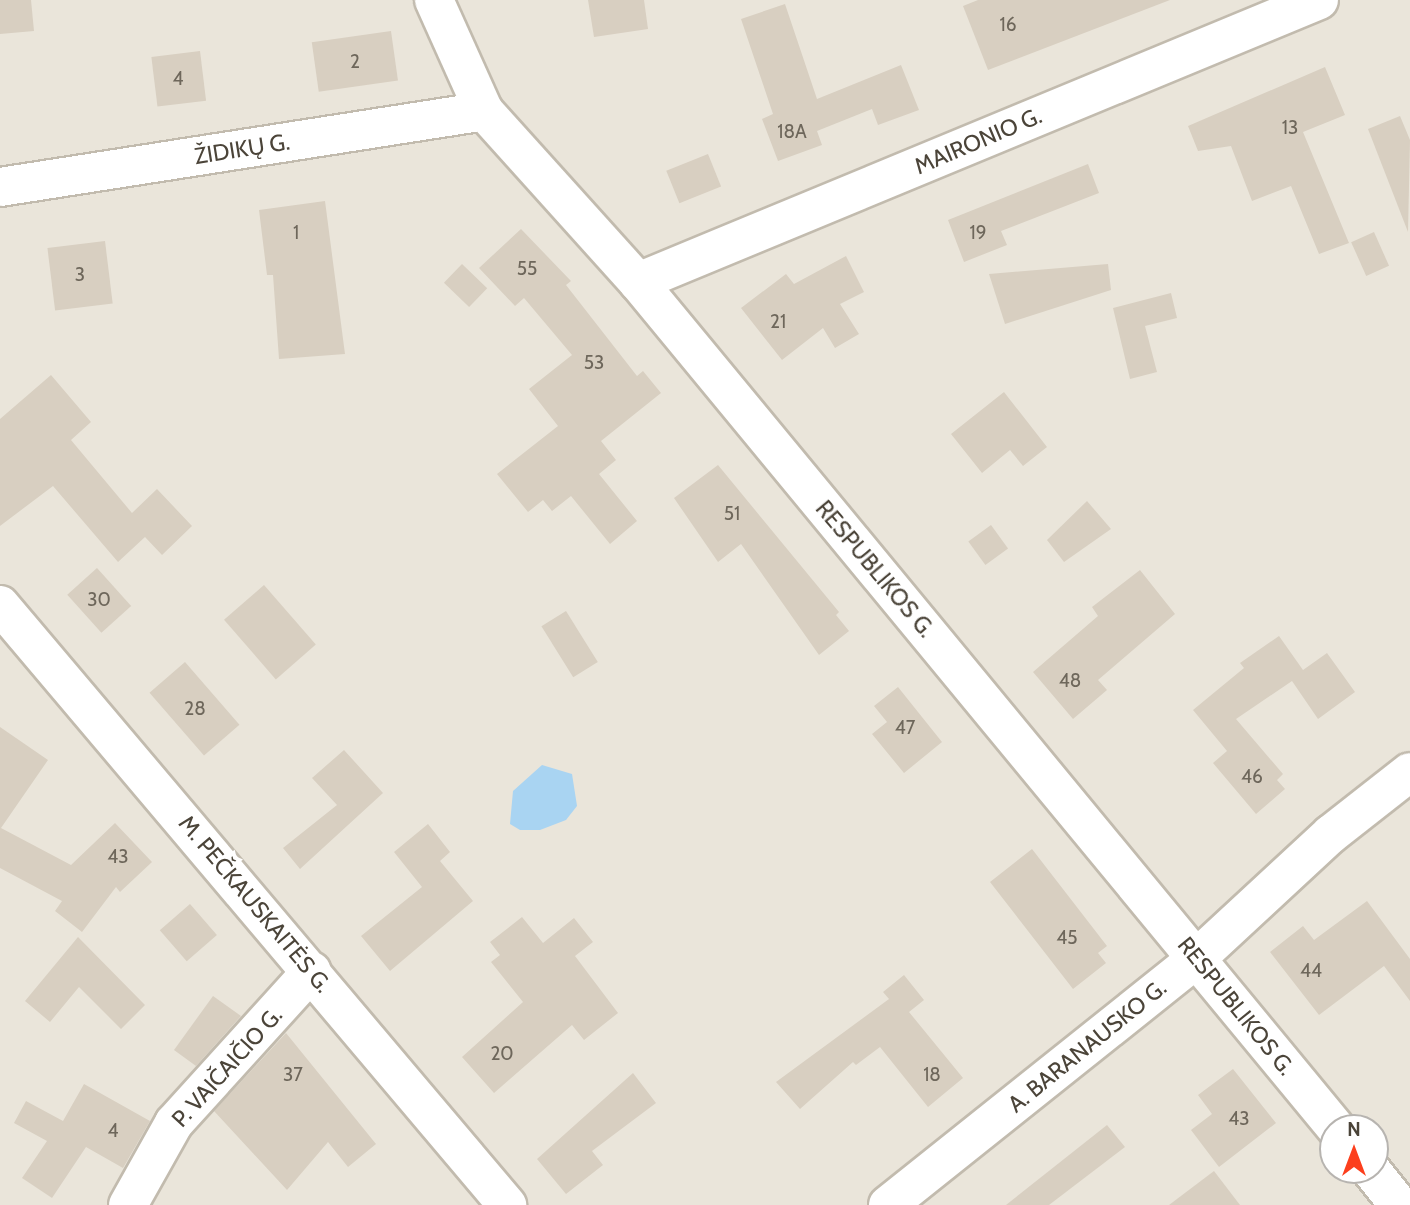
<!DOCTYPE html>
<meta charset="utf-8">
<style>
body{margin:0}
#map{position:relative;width:1410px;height:1205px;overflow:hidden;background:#f6f3ec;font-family:Cabin,sans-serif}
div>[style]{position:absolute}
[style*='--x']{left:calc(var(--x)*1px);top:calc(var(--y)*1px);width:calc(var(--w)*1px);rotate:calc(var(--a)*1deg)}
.residential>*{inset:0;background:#eae5da}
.water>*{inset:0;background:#a9d4f2}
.building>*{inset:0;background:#d8cfc1;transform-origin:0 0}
.roads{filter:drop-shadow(2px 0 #c2bbae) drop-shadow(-2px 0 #c2bbae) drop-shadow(0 2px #c2bbae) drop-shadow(0 -2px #c2bbae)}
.street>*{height:38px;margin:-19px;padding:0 19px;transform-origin:19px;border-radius:19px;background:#fff}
span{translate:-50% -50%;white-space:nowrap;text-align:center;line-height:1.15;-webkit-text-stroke:7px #fff;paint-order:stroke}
.number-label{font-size:19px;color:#6e675b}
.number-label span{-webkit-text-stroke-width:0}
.street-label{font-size:23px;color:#4b4439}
.north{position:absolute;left:1319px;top:1114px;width:70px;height:70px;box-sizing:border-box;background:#fff;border:2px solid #b7b4b0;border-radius:50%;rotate:0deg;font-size:19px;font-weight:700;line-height:28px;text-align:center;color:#4b4439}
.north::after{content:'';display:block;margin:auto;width:24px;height:32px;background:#fc3f1d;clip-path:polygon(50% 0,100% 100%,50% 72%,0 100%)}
</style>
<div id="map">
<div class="residential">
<i style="clip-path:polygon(evenodd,0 0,1410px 0,1410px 1205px,0 1205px,0 0,1333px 1128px,1375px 1128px,1375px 1170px,1333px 1170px,1333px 1128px)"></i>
</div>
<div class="water">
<i style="clip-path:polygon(542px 765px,572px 774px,577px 806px,566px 820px,540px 830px,520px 830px,510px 824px,513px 791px)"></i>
</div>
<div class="building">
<i style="clip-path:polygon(0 0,31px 0,34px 31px,0 34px)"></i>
<i style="clip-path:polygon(588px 0,644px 0,648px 29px,594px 37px)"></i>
<i style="clip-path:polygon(978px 0,1170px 0,988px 70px,963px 6px)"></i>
<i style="clip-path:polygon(785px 4px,817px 99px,901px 65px,919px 110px,878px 125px,872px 109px,817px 131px,822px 145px,778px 161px,762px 119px,773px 114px,741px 19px)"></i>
<i style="left:391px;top:31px;width:50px;height:80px;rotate:82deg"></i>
<i style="left:200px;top:51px;width:50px;height:49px;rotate:83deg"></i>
<i style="clip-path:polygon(1325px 67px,1345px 115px,1303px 132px,1349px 243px,1319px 254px,1291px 186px,1252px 201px,1231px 146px,1198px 151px,1188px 126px)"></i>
<i style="clip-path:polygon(1400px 116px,1410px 140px,1408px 232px,1368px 129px)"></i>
<i style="left:708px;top:154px;width:35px;height:45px;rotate:68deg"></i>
<i style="clip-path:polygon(1088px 164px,1099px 193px,1001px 231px,1007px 245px,964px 262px,948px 220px)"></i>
<i style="clip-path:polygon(325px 201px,345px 354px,279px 359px,273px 275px,267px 275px,259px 210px)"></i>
<i style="clip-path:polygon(521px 229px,571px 281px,566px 285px,637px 376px,643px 371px,661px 393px,601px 441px,616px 460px,599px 474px,637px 521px,610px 544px,571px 496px,552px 511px,543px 500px,528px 512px,497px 474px,558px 426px,529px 389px,572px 355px,524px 298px,515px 306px,479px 268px)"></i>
<i style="left:1374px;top:232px;width:37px;height:25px;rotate:66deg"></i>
<i style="left:105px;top:241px;width:63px;height:58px;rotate:83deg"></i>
<i style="clip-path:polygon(846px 256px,864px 292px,840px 304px,859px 334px,835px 348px,823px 328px,782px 360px,741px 308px,786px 274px,794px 284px)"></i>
<i style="left:462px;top:264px;width:35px;height:26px;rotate:44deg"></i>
<i style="clip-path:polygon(1108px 264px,1111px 290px,1005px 324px,989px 274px)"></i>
<i style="clip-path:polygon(1171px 293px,1177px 318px,1145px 326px,1157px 372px,1130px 379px,1113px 308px)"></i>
<i style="clip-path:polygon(51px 375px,91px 422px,71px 440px,132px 513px,157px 489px,192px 526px,162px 555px,145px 537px,118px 562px,53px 486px,0 526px,0 419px)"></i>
<i style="clip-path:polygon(1004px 392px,1047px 447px,1023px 466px,1010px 450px,982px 473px,951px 434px)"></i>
<i style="clip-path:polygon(718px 465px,839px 612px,836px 615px,849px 631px,819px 655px,741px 544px,718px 562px,674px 498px)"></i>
<i style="clip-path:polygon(1087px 501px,1111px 529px,1064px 562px,1047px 540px)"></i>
<i style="left:991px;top:525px;width:29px;height:28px;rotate:54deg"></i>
<i style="left:97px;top:568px;width:51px;height:40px;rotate:48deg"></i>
<i style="clip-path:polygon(1140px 570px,1175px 614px,1098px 680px,1107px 690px,1073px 719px,1033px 672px,1098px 616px,1092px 607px)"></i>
<i style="left:264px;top:585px;width:79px;height:53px;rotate:49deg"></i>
<i style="left:566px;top:611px;width:60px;height:29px;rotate:58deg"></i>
<i style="clip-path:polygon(1279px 636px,1303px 670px,1327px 653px,1355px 692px,1318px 719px,1292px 681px,1236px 719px,1283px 774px,1277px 780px,1285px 789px,1256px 814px,1213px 763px,1227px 751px,1193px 710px,1244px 668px,1240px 663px)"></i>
<i style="left:185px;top:662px;width:83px;height:47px;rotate:49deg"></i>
<i style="clip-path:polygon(898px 687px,942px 742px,904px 773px,872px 734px,887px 722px,874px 706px)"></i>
<i style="clip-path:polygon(0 727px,48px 760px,1px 828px,71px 865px,115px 823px,152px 862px,120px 892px,116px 887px,82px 932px,55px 911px,62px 901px,0 868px)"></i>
<i style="clip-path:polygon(344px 750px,383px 793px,300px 869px,283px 848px,337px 805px,312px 778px)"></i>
<i style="clip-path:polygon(428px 824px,450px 852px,440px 861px,473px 901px,390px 971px,361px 936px,422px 887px,394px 852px)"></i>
<i style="clip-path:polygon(1032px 849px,1107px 946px,1098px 953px,1106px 963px,1073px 989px,990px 882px)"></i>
<i style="clip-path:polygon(1367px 901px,1410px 959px,1410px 1001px,1384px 966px,1319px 1015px,1270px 952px,1303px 926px,1314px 940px)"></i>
<i style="left:190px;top:904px;width:41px;height:40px;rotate:49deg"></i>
<i style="clip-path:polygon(522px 917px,543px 943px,574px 918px,593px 942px,575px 956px,618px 1013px,584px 1040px,572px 1025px,494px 1093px,462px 1057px,523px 1002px,491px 962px,500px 955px,490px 942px)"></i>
<i style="clip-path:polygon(78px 937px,145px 1005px,121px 1029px,79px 987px,50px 1022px,25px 1001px)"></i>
<i style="clip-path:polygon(904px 975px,924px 1000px,909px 1012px,963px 1078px,928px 1107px,880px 1047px,856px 1065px,853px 1062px,800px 1109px,776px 1082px,889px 999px,883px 992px)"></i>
<i style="clip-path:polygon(213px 996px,241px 1016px,196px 1066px,174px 1050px)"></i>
<i style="clip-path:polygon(286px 1033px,376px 1144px,348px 1167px,328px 1142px,287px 1190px,214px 1111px)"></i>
<i style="clip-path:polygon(1233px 1069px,1276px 1123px,1219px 1167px,1191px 1130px,1212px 1114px,1198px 1095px)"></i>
<i style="clip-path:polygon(633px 1073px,656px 1103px,592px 1151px,603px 1165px,566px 1194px,537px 1159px)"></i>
<i style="clip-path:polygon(84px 1084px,150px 1121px,123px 1168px,86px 1147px,52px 1198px,22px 1178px,47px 1141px,14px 1123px,26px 1101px,63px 1121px)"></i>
<i style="clip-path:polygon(1107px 1125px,1125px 1147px,1049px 1205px,1006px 1205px)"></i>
<i style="clip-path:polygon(1214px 1171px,1240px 1205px,1169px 1205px)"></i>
</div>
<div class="roads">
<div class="street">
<i style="--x:434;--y:0;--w:122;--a:65.8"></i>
<i style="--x:484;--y:111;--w:230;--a:48"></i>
<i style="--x:638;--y:282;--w:1097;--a:50.48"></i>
<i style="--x:0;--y:187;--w:490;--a:-8.9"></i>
<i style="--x:638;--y:282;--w:737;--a:-22.49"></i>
<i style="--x:0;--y:605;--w:786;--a:49.8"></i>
<i style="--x:1371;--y:1170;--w:45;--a:51.3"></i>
<i style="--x:128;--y:1205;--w:94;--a:-60.7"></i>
<i style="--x:174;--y:1123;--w:205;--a:-47.8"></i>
<i style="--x:888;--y:1205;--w:396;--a:-38.6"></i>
<i style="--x:1197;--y:958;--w:183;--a:-42.8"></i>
<i style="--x:1331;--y:834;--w:100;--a:-38.1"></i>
</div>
</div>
<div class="number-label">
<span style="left:1008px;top:25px">16</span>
<span style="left:355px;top:62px">2</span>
<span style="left:178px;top:79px">4</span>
<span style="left:1290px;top:128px">13</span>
<span style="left:792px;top:132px">18A</span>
<span style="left:296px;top:233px">1</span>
<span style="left:978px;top:233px">19</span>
<span style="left:527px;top:269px">55</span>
<span style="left:80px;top:275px">3</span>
<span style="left:778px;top:322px">21</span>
<span style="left:594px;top:363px">53</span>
<span style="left:732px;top:514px">51</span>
<span style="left:99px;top:600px">30</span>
<span style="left:1070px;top:681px">48</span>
<span style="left:195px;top:709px">28</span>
<span style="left:905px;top:728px">47</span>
<span style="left:1252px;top:777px">46</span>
<span style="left:118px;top:857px">43</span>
<span style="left:1067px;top:938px">45</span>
<span style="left:1311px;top:971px">44</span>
<span style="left:502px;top:1054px">20</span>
<span style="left:293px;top:1075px">37</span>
<span style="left:932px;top:1075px">18</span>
<span style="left:1239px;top:1119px">43</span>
<span style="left:113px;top:1131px">4</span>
</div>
<div class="street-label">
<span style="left:978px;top:141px;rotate:-23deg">MAIRONIO G.</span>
<span style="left:242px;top:149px;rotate:-9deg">ŽIDIKŲ G.</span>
<span style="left:875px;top:569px;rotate:50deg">RESPUBLIKOS G.</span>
<span style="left:255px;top:904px;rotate:50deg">M. PEČKAUSKAITĖS G.</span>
<span style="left:1236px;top:1006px;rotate:51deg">RESPUBLIKOS G.</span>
<span style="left:1087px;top:1046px;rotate:-39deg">A. BARANAUSKO G.</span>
<span style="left:227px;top:1067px;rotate:-48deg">P. VAIČAIČIO G.</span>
</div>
<div class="north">N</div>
</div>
